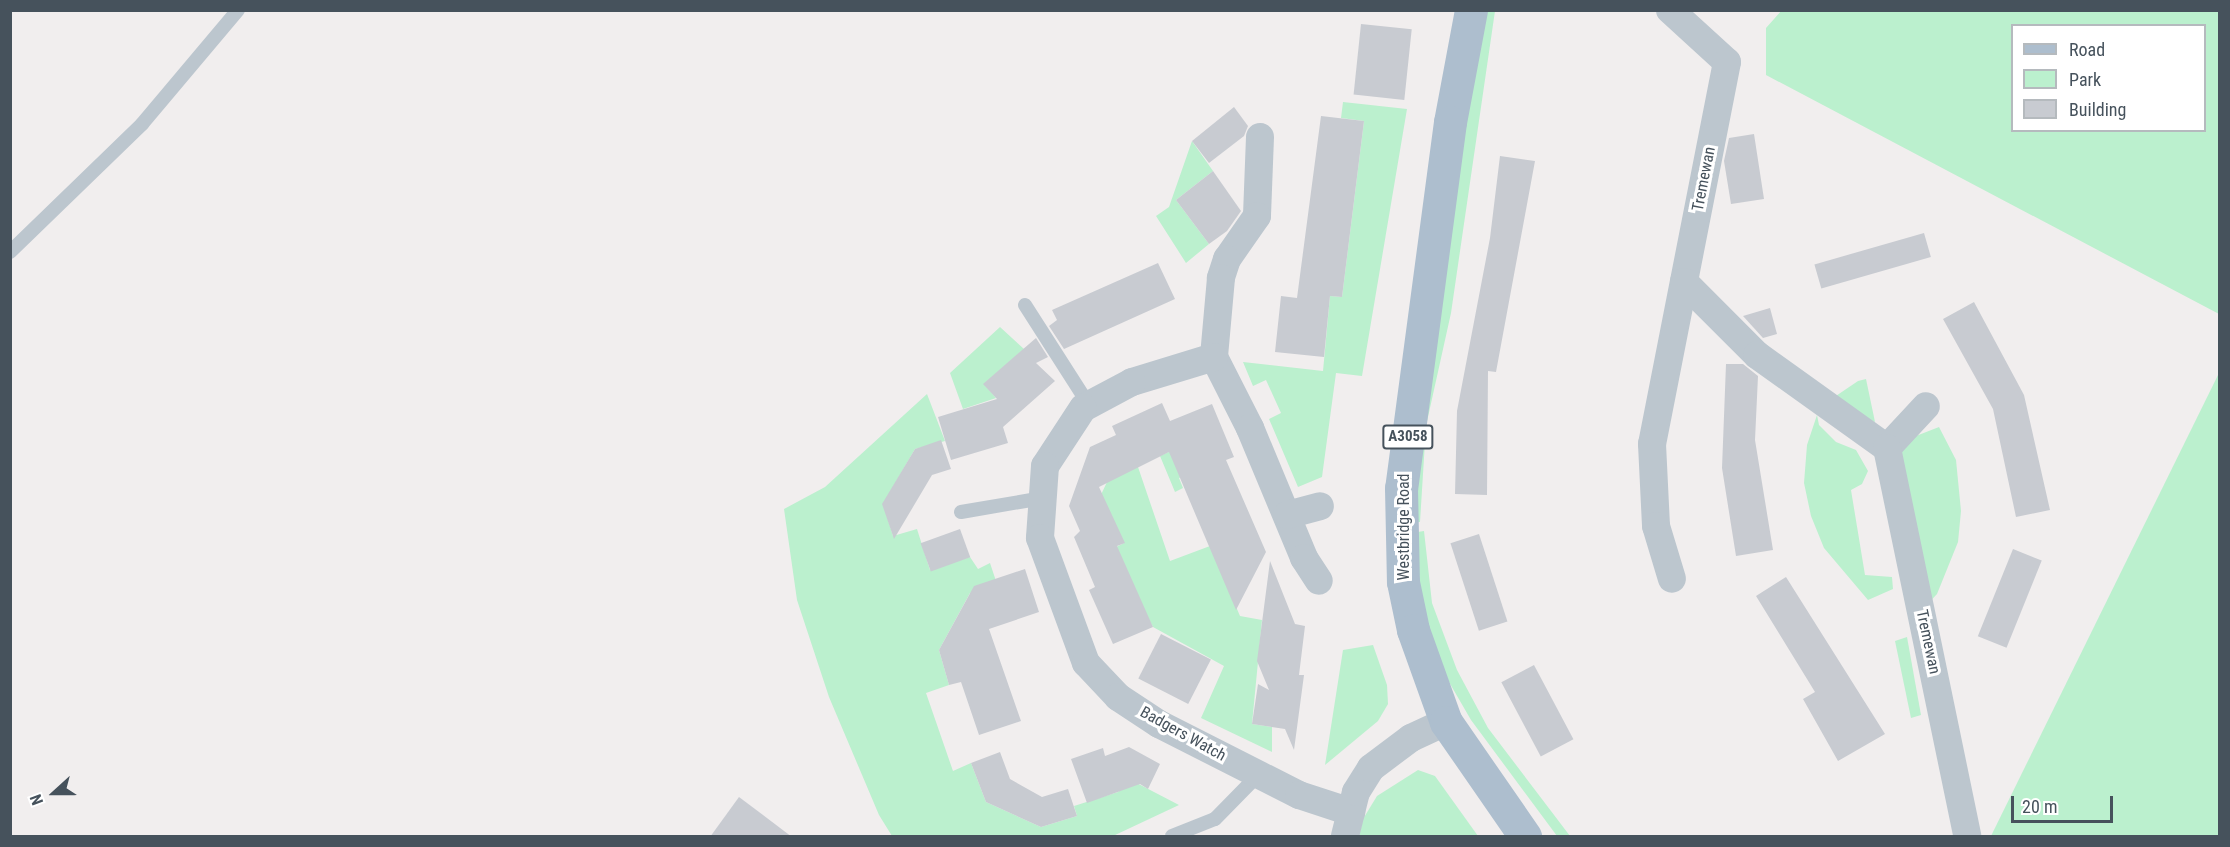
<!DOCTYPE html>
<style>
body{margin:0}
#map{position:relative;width:2230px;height:847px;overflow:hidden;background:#f1eeee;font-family:"Roboto Condensed",sans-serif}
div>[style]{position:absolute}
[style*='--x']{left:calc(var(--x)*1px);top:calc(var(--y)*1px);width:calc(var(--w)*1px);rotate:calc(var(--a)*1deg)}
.green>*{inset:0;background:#bbf0ce}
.building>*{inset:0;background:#c8cbd1;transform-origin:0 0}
.lane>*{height:14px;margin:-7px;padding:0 7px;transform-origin:7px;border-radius:7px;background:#bcc6ce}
.street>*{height:28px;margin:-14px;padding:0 14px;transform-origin:14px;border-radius:14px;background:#bcc6ce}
.primary>*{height:33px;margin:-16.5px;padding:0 16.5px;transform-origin:16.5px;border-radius:16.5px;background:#adbece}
span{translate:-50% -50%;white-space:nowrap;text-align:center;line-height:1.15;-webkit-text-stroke:6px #fff;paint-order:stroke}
.shield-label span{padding:2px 4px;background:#fff;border:2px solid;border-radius:4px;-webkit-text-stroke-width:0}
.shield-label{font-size:15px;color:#46525c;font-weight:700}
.street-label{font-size:16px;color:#46525c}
.frame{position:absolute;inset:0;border:12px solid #46525c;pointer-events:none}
.legend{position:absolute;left:2011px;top:24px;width:195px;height:108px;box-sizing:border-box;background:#fff;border:2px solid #b5babe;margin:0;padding:8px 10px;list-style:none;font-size:18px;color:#46525c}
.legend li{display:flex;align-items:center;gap:12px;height:30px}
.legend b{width:30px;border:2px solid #b5babe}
.north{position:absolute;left:24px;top:763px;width:60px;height:60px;-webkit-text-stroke:4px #fff;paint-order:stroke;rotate:249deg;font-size:16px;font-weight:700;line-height:24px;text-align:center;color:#46525c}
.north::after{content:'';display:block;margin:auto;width:21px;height:27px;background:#46525c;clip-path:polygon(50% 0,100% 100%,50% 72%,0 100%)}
.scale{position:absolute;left:2011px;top:796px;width:102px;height:27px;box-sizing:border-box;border:3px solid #46525c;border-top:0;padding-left:8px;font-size:18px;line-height:21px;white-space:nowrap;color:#46525c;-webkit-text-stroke:4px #fff;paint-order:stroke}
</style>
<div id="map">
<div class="green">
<i style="clip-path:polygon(evenodd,1782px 10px,2219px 11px,2219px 314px,1766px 75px,1766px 28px,1782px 10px,2012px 26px,2204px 26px,2204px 130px,2012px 130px,2012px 26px)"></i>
<i style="clip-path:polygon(1481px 11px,1495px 11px,1451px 313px,1426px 426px,1420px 522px,1412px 522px)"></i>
<i style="clip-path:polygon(1343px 102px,1407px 109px,1362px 376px,1336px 373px,1322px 477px,1298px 487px,1269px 419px,1281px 413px,1266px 380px,1253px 386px,1243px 362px,1323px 371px,1330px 296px,1342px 297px,1364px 121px,1341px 118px)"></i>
<i style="clip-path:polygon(1192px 141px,1213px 171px,1176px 200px,1209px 244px,1186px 263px,1156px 216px,1169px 207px)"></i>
<i style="clip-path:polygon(1000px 327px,1024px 349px,984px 384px,996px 398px,963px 409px,950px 373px)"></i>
<i style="clip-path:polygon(2219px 373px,2219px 836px,1991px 836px)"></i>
<i style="clip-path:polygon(1866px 379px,1875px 422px,1827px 402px,1858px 381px)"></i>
<i style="clip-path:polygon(927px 394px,945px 441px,915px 449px,883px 504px,893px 536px,917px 529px,930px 570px,970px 557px,978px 569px,990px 563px,997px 584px,970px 593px,939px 650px,949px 685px,926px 693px,953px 771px,971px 763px,986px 802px,1041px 827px,1077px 816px,1074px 806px,1118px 792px,1129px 779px,1179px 805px,1113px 836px,892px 836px,879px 815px,829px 697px,797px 600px,784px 509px,825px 487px)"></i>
<i style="clip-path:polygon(1817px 415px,1819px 425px,1836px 442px,1856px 450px,1868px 471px,1862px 484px,1851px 490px,1865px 575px,1892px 577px,1893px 589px,1868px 600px,1824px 548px,1811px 516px,1804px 483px,1807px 445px)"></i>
<i style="clip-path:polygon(1939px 427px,1956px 460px,1961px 511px,1958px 542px,1937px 594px,1921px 611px,1898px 443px)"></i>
<i style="clip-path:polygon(1182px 446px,1201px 471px,1179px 478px,1183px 488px,1175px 492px,1160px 456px)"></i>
<i style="clip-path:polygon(1115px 465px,1138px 467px,1170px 561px,1210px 546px,1240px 616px,1262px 620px,1252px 724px,1272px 727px,1272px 752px,1201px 718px,1224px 666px,1153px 627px,1112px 549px,1124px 543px,1099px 499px)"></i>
<i style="clip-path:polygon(1424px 531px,1432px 603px,1457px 670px,1488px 728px,1570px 836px,1557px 836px,1471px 720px,1449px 682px,1417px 601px,1411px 533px)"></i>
<i style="clip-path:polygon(1907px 637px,1921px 715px,1911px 718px,1895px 641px)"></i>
<i style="clip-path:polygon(1373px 645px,1387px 685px,1388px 704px,1378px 721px,1325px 765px,1343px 650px)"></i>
<i style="clip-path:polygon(1418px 770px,1435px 776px,1478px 836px,1359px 836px,1363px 819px,1377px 796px)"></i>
</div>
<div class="building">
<i style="left:1361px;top:24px;width:51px;height:71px;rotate:6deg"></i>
<i style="clip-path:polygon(1234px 107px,1248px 126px,1244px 136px,1209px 163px,1192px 141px)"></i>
<i style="clip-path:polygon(1321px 116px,1364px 121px,1342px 297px,1330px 296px,1324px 357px,1275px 352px,1281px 296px,1297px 298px)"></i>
<i style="clip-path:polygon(1754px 134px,1764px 199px,1731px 204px,1724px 161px,1729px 138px)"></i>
<i style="clip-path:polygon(1500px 156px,1535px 161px,1496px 372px,1488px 371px,1487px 495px,1455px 494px,1457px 411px,1490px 238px)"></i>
<i style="clip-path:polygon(1213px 171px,1241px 211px,1227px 231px,1209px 244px,1176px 200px)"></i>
<i style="left:1924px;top:233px;width:25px;height:114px;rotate:74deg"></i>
<i style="clip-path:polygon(1158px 263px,1175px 299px,1064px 349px,1049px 326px,1057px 320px,1052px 310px)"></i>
<i style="clip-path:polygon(1974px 302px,2024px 395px,2050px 510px,2016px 517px,1993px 409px,1943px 319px)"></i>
<i style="clip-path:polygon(1770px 308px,1777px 334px,1763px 338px,1743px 316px)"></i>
<i style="clip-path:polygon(1036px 338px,1048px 357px,1036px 363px,1055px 381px,1003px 427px,1008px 443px,951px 460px,938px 417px,997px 399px,983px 384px)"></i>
<i style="clip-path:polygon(1726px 364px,1743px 364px,1758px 376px,1755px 440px,1773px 550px,1736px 556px,1722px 468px)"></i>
<i style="clip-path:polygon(1162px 403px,1170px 421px,1212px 404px,1234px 457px,1226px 460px,1266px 552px,1236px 610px,1169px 452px,1099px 487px,1125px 543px,1117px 546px,1153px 627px,1113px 644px,1089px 590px,1095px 587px,1074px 537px,1080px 531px,1069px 506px,1090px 447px,1116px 435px,1112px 426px)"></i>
<i style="clip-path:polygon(941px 440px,951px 469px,932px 475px,894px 539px,882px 504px,915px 449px)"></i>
<i style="left:960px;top:529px;width:30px;height:42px;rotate:70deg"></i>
<i style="left:1479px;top:534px;width:92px;height:30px;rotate:72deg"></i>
<i style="left:2013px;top:549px;width:31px;height:94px;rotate:22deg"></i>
<i style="clip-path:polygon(1270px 561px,1295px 624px,1305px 626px,1299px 675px,1304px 675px,1294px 750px,1285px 729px,1252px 724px,1258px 684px,1269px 690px,1257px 661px)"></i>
<i style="clip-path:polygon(1025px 569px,1039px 612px,989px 629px,1021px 721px,979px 735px,961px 682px,949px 685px,939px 650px,974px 586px)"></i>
<i style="clip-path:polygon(1786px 577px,1885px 734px,1838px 761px,1803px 699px,1815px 692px,1756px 596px)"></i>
<i style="left:1161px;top:634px;width:56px;height:50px;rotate:27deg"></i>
<i style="left:1534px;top:665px;width:84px;height:37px;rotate:62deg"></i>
<i style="clip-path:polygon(1129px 747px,1160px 764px,1148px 789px,1140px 784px,1087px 803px,1071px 759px,1103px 748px,1105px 756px)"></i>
<i style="clip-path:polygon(1000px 752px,1010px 779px,1042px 797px,1068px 789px,1077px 816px,1041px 827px,986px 802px,971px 763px)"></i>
<i style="clip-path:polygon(739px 797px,792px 837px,710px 837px)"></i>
</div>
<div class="lane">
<i style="--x:10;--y:252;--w:184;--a:-44.1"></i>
<i style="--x:142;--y:124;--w:149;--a:-49.9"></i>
<i style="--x:1025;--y:305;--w:119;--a:57.4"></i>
<i style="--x:961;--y:512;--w:83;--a:-9.7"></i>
<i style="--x:1172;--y:836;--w:46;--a:-21.6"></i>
<i style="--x:1215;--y:819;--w:63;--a:-45.6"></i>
</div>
<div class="street">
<i style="--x:1670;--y:10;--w:77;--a:42.4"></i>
<i style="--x:1727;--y:62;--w:389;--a:101.1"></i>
<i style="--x:1652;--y:444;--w:82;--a:87.2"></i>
<i style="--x:1656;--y:526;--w:55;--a:73.2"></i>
<i style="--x:1260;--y:137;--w:79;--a:92.2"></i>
<i style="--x:1257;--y:216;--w:52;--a:124.9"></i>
<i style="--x:1227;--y:259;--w:20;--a:108"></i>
<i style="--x:1221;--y:278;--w:79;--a:95.1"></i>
<i style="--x:1214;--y:357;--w:80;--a:63.1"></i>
<i style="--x:1250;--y:428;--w:141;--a:67.4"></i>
<i style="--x:1304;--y:558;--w:27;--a:57"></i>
<i style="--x:1684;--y:282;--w:103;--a:45"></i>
<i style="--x:1757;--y:355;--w:160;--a:35.6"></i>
<i style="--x:1887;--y:448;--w:57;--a:-47.1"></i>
<i style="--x:1214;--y:357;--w:86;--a:163"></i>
<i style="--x:1132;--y:382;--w:55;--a:152"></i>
<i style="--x:1083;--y:408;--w:69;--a:123.2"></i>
<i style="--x:1045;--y:466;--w:72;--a:94"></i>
<i style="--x:1040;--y:538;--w:133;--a:69.8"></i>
<i style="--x:1086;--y:663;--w:47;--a:46.7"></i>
<i style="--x:1118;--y:697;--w:49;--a:33.4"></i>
<i style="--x:1159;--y:724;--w:157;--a:26.9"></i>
<i style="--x:1299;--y:795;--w:55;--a:18.1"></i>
<i style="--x:1887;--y:448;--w:396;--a:78.3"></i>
<i style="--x:1287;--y:515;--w:34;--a:-15"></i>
<i style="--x:1345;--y:836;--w:45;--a:-76"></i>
<i style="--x:1356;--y:792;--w:28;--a:-58"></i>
<i style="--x:1371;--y:768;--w:50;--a:-36.9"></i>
<i style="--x:1411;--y:738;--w:38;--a:-25"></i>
</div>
<div class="primary">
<i style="--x:1471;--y:10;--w:114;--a:100.6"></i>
<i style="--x:1450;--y:122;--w:369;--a:97.6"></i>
<i style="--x:1401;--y:488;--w:94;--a:88.8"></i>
<i style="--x:1403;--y:582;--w:49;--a:78.2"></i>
<i style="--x:1413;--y:630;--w:98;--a:70.3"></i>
<i style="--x:1446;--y:722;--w:139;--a:55.3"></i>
</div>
<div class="shield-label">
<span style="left:1408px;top:437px">A3058</span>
</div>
<div class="street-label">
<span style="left:1704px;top:179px;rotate:-79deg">Tremewan</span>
<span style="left:1404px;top:527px;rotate:-90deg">Westbridge Road</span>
<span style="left:1928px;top:642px;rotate:78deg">Tremewan</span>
<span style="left:1183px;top:734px;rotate:29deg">Badgers Watch</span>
</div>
<div class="frame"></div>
<ul class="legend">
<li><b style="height:8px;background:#adbece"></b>Road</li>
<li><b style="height:16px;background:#bbf0ce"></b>Park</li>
<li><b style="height:16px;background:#c8cbd1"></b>Building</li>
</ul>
<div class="north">N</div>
<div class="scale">20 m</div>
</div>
